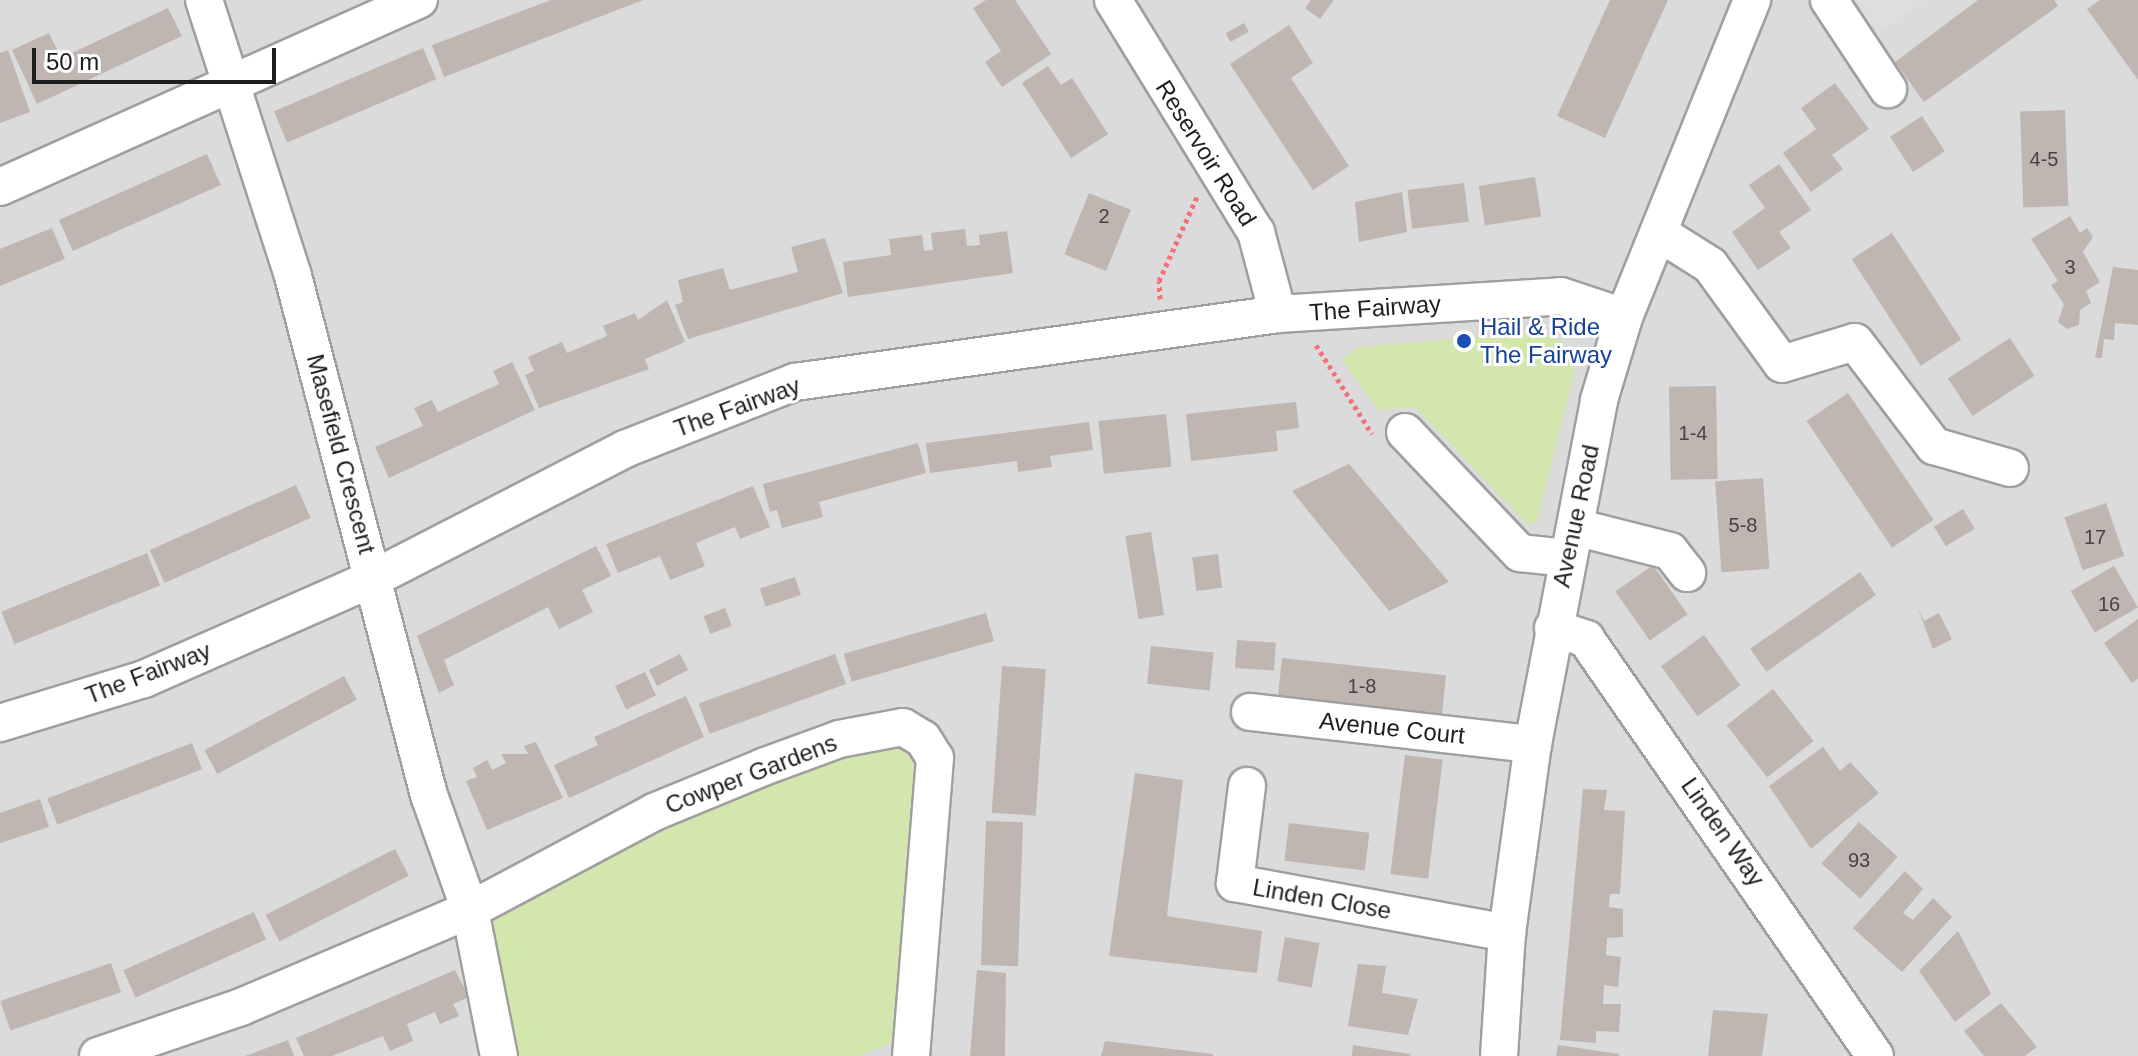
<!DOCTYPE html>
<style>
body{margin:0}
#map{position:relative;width:2138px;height:1056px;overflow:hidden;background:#eeeae4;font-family:Arial,sans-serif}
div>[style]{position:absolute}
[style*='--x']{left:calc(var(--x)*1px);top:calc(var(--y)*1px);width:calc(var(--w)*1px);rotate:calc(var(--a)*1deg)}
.residential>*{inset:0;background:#dcdbdb;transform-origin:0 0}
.grass>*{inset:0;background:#d2e6ad}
.parking>*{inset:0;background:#dedede}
.building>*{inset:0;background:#bfb5b1;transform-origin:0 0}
.path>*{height:5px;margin-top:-2.5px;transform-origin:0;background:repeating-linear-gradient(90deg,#f37177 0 4px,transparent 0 8px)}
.roads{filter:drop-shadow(2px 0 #9f9f9f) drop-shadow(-2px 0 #9f9f9f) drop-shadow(0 2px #9f9f9f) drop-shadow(0 -2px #9f9f9f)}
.minor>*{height:36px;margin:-18px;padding:0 18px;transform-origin:18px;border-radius:18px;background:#fff}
.dots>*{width:22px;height:22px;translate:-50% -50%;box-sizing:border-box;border:4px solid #fff;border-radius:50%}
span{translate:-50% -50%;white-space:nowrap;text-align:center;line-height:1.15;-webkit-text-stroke:6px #fff;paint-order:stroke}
.number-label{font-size:20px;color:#464443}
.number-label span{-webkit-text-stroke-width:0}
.street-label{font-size:24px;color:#1e1e1e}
.transit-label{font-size:24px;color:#164399}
.left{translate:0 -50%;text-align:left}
.scale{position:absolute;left:32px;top:48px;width:244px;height:36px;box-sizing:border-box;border:4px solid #1e1e1e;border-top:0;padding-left:10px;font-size:24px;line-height:28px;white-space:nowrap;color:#1e1e1e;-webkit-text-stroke:6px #fff;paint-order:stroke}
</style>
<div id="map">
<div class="residential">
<i style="left:0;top:0;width:2138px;height:1056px"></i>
</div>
<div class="grass">
<i style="clip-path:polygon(1536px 332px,1563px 342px,1575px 371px,1538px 519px,1528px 525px,1416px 408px,1378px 410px,1342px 360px,1358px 347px)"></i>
<i style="clip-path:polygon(878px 743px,903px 748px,919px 776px,906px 1016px,891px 1043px,859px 1056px,514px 1056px,490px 921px,494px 909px,643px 830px)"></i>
</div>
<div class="parking">
<i style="clip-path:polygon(1856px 0,1924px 0,1878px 34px)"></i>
</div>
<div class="building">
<i style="clip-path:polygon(551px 0,643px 0,444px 77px,432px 45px)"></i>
<i style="clip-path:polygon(986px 0,1015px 0,1051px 54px,1002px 87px,985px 62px,1001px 51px,973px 8px)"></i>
<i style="clip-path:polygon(1311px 0,1334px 0,1320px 19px,1305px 8px)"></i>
<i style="clip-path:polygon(1610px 0,1668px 0,1605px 138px,1557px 116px)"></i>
<i style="clip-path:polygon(1978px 0,2054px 0,2058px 6px,1924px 102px,1895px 62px)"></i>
<i style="clip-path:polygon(2100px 0,2138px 0,2138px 80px,2087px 9px)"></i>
<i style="clip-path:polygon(168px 8px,182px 36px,37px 104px,12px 50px,49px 33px,61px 58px)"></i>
<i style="left:1244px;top:23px;width:10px;height:21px;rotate:61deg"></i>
<i style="clip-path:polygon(1289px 25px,1313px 63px,1291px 78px,1349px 166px,1313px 190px,1230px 64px)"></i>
<i style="left:423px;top:48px;width:34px;height:162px;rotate:67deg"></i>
<i style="clip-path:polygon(8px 50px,30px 112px,0 123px,0 53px)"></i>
<i style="clip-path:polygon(1048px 66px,1061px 85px,1072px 78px,1108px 134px,1071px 158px,1022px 83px)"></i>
<i style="clip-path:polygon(1835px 83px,1869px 129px,1832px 155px,1843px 169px,1811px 192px,1783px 153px,1816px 129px,1801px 108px)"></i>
<i style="left:2065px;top:110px;width:96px;height:45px;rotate:88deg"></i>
<i style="left:1922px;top:116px;width:42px;height:38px;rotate:57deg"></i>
<i style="left:207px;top:154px;width:34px;height:162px;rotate:66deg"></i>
<i style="clip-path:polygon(1779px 164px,1811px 210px,1779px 232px,1791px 248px,1758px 270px,1732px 232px,1765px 208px,1749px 185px)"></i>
<i style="left:1535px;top:177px;width:40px;height:57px;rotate:81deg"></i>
<i style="left:1464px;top:183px;width:39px;height:57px;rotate:83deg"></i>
<i style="clip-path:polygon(1402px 192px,1407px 232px,1359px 242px,1355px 202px)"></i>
<i style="left:1089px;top:193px;width:45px;height:66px;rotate:22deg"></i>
<i style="clip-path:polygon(2070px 216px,2080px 233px,2087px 228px,2093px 237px,2083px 252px,2100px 282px,2086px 291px,2091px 303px,2080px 310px,2079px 325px,2067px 329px,2058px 322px,2064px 304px,2051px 285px,2058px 281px,2031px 239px)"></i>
<i style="clip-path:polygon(52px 228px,65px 259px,0 286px,0 249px)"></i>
<i style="clip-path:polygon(965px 229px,967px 246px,980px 245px,979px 235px,1007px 231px,1013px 273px,848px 297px,843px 262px,891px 255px,889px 239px,922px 235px,924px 251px,933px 250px,931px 233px)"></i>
<i style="left:1892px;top:233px;width:127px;height:48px;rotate:57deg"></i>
<i style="clip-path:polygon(825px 238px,843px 293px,688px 339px,675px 305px,683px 302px,678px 280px,723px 268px,730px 290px,798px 272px,791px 247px)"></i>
<i style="clip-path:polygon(2113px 267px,2138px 270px,2138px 325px,2115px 323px,2114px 340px,2104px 339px,2102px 358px,2095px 358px)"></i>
<i style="clip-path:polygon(667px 300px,685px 342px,645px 359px,649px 369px,539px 408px,525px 375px,534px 371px,528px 357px,562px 342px,567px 353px,607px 336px,603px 326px,635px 313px,638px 320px)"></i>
<i style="left:2010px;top:338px;width:45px;height:74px;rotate:57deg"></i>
<i style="clip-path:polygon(512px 362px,535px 410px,389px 478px,375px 447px,423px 426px,414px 408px,432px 400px,438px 412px,499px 384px,493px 371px)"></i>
<i style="left:1716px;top:386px;width:93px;height:47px;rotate:89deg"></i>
<i style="left:1848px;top:393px;width:153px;height:50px;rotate:56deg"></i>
<i style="clip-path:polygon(1296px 402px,1299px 428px,1276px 431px,1278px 451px,1191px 461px,1186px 414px)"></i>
<i style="left:1166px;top:414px;width:53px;height:68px;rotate:84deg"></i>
<i style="clip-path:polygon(1089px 422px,1093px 450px,1050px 456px,1052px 467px,1018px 472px,1017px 461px,930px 473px,926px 443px)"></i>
<i style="clip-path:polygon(918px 443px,926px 473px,819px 502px,823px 517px,782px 528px,777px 510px,770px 512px,763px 484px)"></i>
<i style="clip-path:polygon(1349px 464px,1449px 582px,1389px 611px,1292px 491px)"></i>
<i style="left:1763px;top:478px;width:91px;height:48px;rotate:86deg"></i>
<i style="left:296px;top:485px;width:36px;height:160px;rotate:66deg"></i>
<i style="clip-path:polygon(753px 486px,770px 527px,740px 539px,735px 527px,696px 543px,705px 566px,670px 580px,660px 556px,618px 573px,606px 544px)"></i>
<i style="left:2106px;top:503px;width:56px;height:44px;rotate:71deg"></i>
<i style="left:1963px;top:509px;width:23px;height:34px;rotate:59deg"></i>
<i style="left:1151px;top:532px;width:84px;height:26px;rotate:81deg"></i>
<i style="clip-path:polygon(596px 546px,611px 576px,582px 590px,593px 612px,559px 629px,548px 607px,444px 660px,454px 685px,439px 693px,417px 636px)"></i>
<i style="left:147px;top:553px;width:35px;height:157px;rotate:68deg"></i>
<i style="left:1218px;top:554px;width:34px;height:26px;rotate:83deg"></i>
<i style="left:1653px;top:565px;width:60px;height:46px;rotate:55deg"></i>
<i style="left:2114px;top:566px;width:48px;height:50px;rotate:60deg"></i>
<i style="left:1860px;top:572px;width:28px;height:134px;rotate:55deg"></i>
<i style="left:795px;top:577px;width:19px;height:37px;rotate:72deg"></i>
<i style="clip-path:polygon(1917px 606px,1924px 621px,1939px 613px,1952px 639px,1933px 649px)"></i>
<i style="left:725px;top:608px;width:19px;height:23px;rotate:69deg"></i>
<i style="left:986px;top:613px;width:29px;height:148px;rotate:74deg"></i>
<i style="clip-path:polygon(2138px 619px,2138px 679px,2132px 683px,2104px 643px)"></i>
<i style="left:1704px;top:635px;width:62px;height:53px;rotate:54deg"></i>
<i style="left:1237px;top:640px;width:39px;height:28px;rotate:4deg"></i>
<i style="left:1151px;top:646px;width:63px;height:38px;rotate:6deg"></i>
<i style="left:680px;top:654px;width:18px;height:35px;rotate:63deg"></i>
<i style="left:835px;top:654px;width:32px;height:145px;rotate:70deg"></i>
<i style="left:1282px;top:658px;width:165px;height:40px;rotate:6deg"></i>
<i style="left:1002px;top:666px;width:44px;height:147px;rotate:4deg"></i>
<i style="left:645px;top:672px;width:26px;height:33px;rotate:65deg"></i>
<i style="left:344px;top:676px;width:27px;height:158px;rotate:62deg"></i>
<i style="left:1773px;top:689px;width:66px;height:59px;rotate:52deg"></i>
<i style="clip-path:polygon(686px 696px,704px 737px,569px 798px,554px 765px,598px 745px,594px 737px)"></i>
<i style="clip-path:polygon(536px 742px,563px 798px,487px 830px,466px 781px,477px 777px,473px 768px,487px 760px,492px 770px,506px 763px,501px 754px,528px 754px,524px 746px)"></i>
<i style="left:192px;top:743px;width:28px;height:155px;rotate:69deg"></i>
<i style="clip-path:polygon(1823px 747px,1840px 771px,1850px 762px,1879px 793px,1811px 849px,1769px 786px)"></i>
<i style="left:1405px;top:755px;width:38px;height:120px;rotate:7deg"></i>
<i style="clip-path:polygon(1135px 773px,1183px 780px,1167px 916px,1262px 931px,1257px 973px,1109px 956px)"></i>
<i style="clip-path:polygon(1583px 789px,1607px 790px,1604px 810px,1625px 811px,1620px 894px,1610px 894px,1609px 907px,1623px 909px,1623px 937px,1607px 938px,1606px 955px,1621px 957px,1618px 987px,1604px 985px,1603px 1004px,1621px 1004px,1619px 1032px,1596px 1031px,1596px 1043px,1560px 1040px)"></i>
<i style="clip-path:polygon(40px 799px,49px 827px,0 843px,0 813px)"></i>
<i style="left:986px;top:821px;width:37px;height:144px;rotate:2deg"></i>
<i style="left:1859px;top:822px;width:52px;height:56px;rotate:42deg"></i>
<i style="left:1289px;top:823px;width:81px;height:38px;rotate:7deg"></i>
<i style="left:395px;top:849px;width:30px;height:145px;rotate:63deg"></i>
<i style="clip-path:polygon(1905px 871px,1923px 889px,1903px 913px,1913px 920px,1933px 898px,1952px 917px,1902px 972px,1853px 928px)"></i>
<i style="left:254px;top:912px;width:30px;height:143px;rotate:66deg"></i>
<i style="clip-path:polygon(1958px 931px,1991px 994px,1955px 1022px,1919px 971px)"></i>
<i style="left:1285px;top:937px;width:35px;height:45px;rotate:10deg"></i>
<i style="left:111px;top:963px;width:31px;height:117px;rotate:71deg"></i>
<i style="clip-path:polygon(1358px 964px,1386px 966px,1382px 993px,1418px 999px,1408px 1035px,1348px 1026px)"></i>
<i style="clip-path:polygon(455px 970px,469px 997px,453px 1004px,459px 1016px,440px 1024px,435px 1012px,407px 1024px,413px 1041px,390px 1051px,383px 1036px,332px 1056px,304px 1056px,296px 1038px)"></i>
<i style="clip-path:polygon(977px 970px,1006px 973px,1005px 1056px,970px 1056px)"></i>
<i style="clip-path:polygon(2001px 1003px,2037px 1047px,2025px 1056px,1984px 1056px,1964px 1031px)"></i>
<i style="clip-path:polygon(1713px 1010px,1768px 1014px,1762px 1056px,1708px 1056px)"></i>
<i style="clip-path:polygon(288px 1040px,294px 1056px,245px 1056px)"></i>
<i style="clip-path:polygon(1105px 1041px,1213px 1054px,1213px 1056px,1101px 1056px)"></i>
<i style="clip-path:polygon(1353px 1045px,1410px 1054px,1410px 1056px,1352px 1056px)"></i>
<i style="clip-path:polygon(1558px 1045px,1619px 1054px,1619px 1056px,1556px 1056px)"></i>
</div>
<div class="path">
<i style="--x:1160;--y:299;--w:18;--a:-93"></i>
<i style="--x:1159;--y:281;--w:92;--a:-65.7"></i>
<i style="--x:1316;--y:345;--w:105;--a:57.8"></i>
</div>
<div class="roads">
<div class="minor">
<i style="--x:204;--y:0;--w:290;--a:72.1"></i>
<i style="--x:293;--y:276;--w:537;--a:75.32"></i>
<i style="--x:429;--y:795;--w:122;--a:70.4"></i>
<i style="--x:470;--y:910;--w:149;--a:78.8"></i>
<i style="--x:1113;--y:0;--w:273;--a:58.4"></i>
<i style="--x:1256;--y:232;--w:85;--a:75"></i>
<i style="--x:1829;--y:0;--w:107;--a:56.5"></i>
<i style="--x:0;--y:187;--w:459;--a:-24.1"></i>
<i style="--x:1659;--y:233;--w:60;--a:32.1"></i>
<i style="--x:1710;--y:265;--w:122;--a:54"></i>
<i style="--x:1782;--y:364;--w:76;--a:-16.8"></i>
<i style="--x:1855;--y:342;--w:131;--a:52.8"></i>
<i style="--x:1934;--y:446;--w:79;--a:16.1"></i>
<i style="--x:1405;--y:432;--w:167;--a:46.5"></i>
<i style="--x:1520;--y:553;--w:46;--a:6.2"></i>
<i style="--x:1575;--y:527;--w:98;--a:14.2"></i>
<i style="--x:1670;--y:551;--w:28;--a:52"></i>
<i style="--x:1553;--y:628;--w:35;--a:18"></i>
<i style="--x:1586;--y:639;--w:507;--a:55.28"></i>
<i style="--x:1250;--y:712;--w:285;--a:6.5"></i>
<i style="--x:0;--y:723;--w:151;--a:-17"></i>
<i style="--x:144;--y:679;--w:251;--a:-23.7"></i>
<i style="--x:374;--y:578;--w:282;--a:-27.2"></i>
<i style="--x:625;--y:449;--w:183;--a:-21.5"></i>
<i style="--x:795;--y:382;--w:488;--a:-8"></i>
<i style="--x:1278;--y:314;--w:284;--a:-3.6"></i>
<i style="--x:1561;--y:296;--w:66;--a:18.4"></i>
<i style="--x:1247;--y:786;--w:98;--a:97.1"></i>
<i style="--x:1235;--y:883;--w:277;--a:10.4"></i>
<i style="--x:98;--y:1056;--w:151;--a:-18.9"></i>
<i style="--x:241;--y:1007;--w:249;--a:-23"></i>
<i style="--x:470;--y:910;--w:208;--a:-28"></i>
<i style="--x:654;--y:812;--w:118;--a:-22.4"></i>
<i style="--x:763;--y:767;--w:81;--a:-20.2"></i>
<i style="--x:839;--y:739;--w:65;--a:-10.6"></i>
<i style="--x:903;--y:727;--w:23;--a:31"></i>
<i style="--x:923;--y:739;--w:22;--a:58"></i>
<i style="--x:935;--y:758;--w:299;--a:94.6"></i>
<i style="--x:1499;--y:1056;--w:123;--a:-86.3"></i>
<i style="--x:1507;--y:933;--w:191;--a:-82.2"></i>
<i style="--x:1533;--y:744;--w:350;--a:-79.1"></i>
<i style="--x:1599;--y:400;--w:87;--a:-73.2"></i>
<i style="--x:1624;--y:317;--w:342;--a:-68"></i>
</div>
</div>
<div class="dots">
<i style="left:1464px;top:341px;background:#1a4fb4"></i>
</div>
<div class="number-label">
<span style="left:2044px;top:159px">4-5</span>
<span style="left:1104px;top:216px">2</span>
<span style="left:2070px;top:267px">3</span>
<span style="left:1693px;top:433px">1-4</span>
<span style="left:1743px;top:525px">5-8</span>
<span style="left:2095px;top:537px">17</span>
<span style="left:2109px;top:604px">16</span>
<span style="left:1362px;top:686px">1-8</span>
<span style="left:1859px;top:860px">93</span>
</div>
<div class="street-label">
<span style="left:1206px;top:153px;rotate:58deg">Reservoir Road</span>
<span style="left:1375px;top:308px;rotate:-4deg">The Fairway</span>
<span style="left:737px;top:407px;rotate:-20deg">The Fairway</span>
<span style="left:341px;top:454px;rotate:75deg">Masefield Crescent</span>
<span style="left:1576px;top:516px;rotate:-78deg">Avenue Road</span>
<span style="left:148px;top:673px;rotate:-21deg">The Fairway</span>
<span style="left:1392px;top:728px;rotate:6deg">Avenue Court</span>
<span style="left:751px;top:774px;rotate:-21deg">Cowper Gardens</span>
<span style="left:1723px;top:832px;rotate:55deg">Linden Way</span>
<span style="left:1322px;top:899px;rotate:10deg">Linden Close</span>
</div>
<div class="transit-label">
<span class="left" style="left:1480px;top:341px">Hail &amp; Ride<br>The Fairway</span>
</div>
<div class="scale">50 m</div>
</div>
